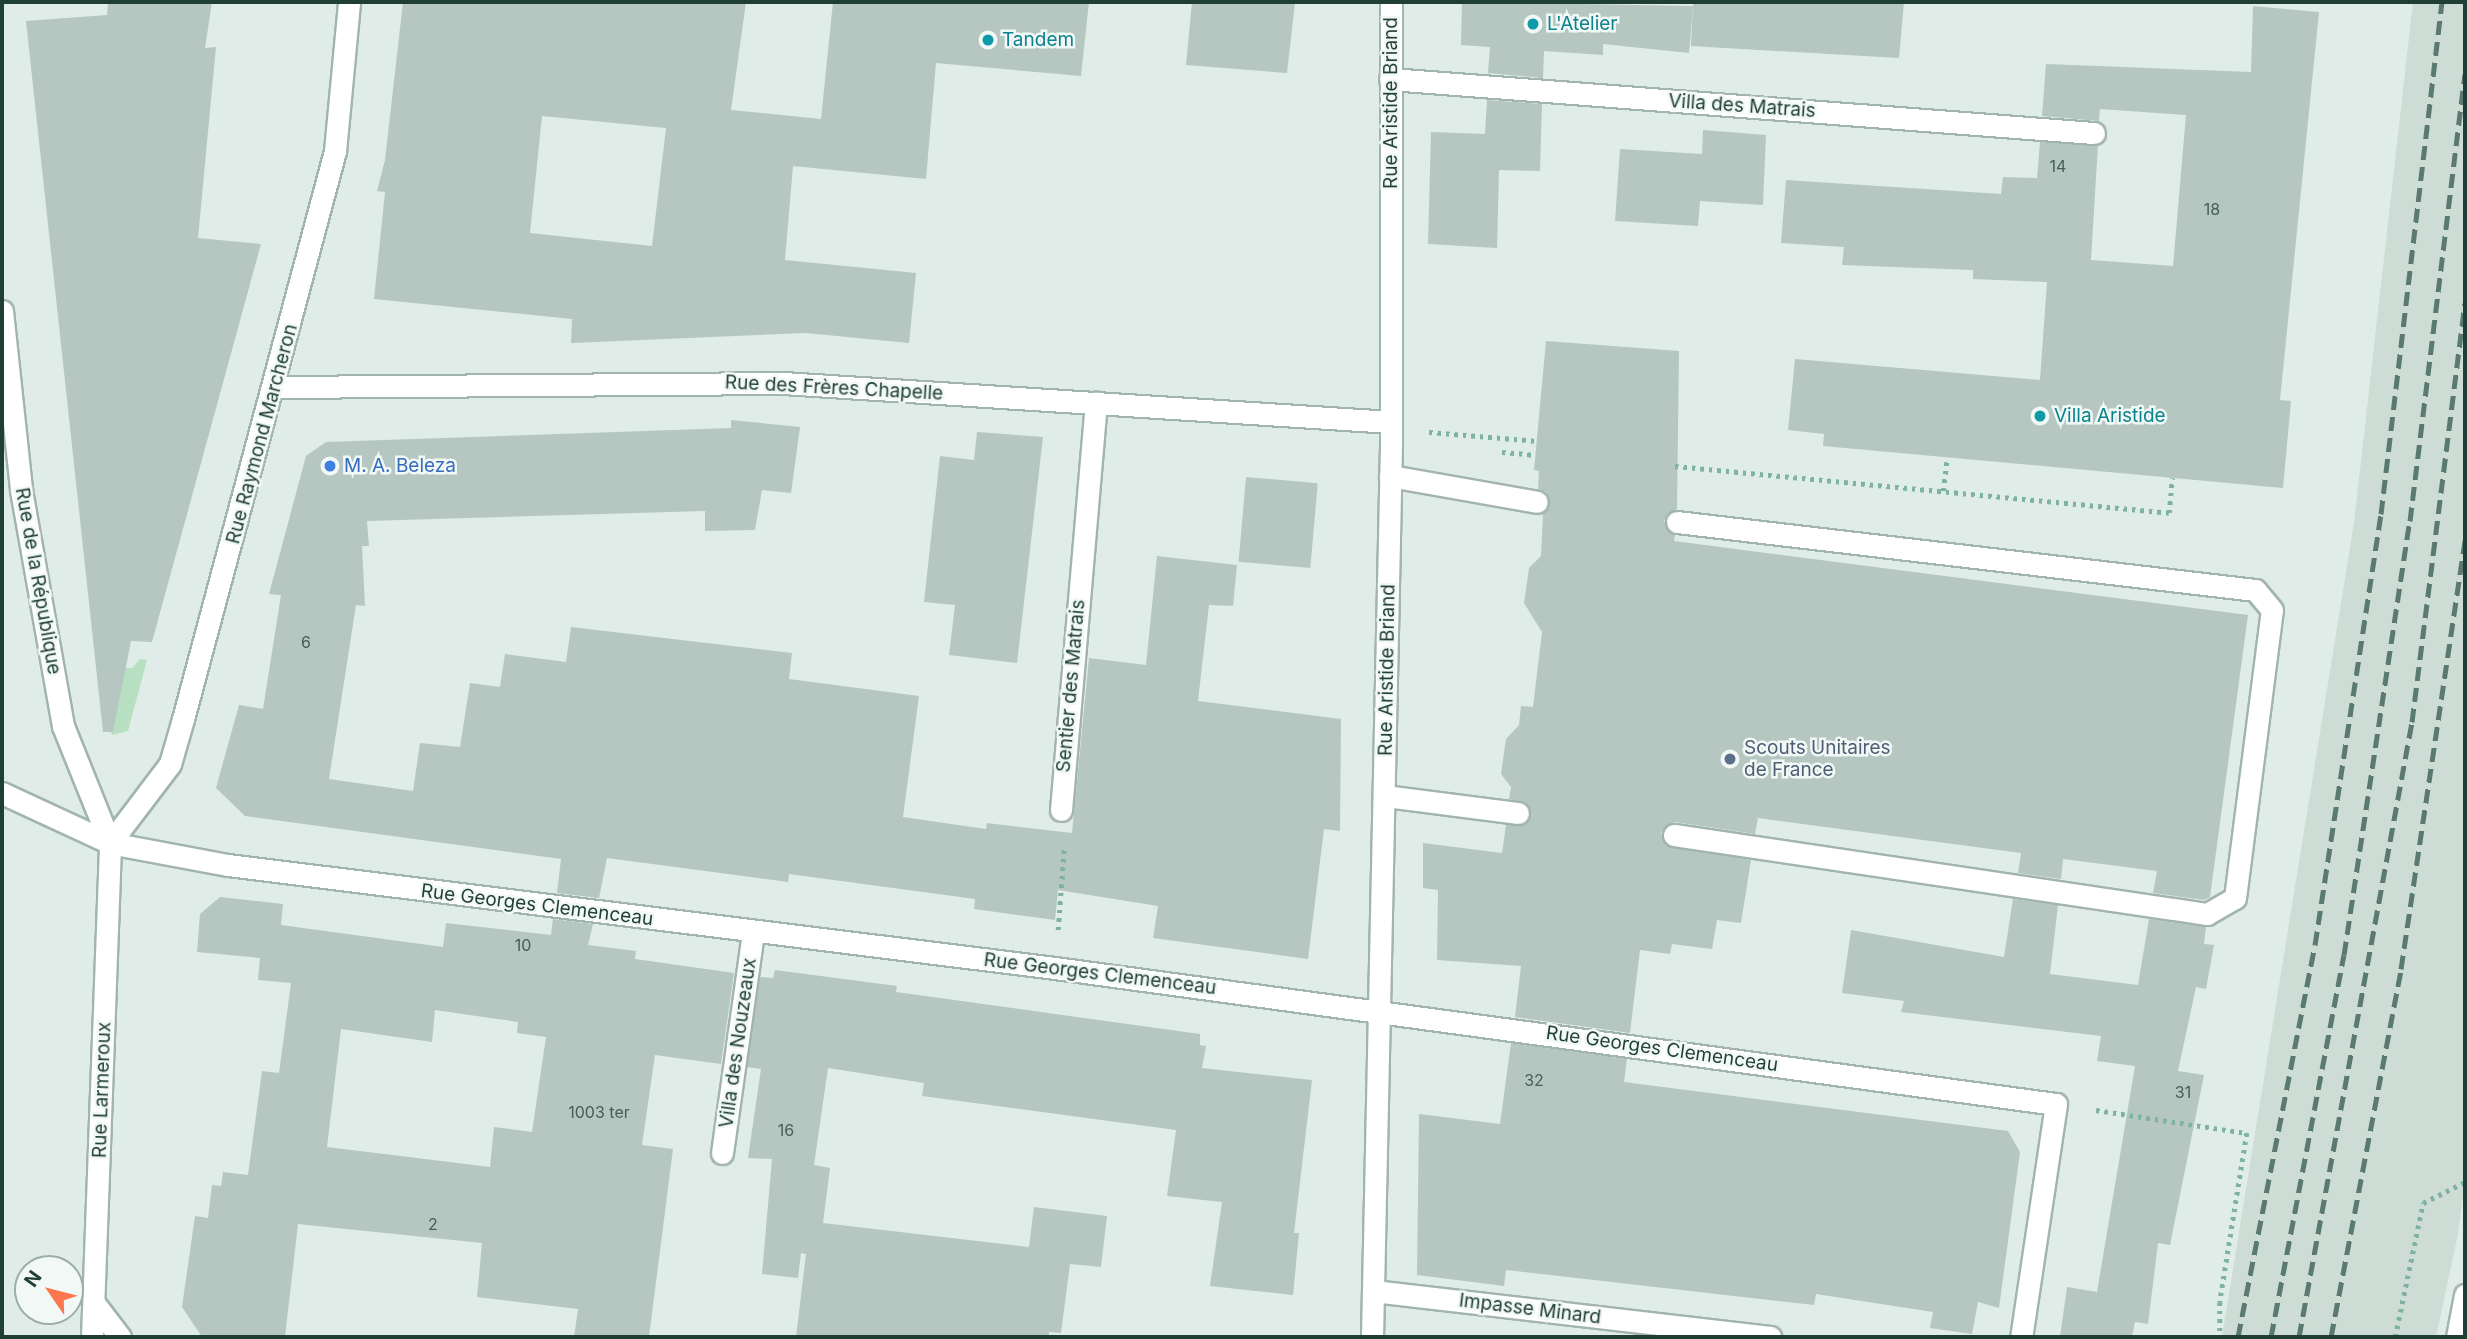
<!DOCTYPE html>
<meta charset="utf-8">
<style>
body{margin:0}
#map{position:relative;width:2467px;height:1339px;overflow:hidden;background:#e0ece7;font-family:Inter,sans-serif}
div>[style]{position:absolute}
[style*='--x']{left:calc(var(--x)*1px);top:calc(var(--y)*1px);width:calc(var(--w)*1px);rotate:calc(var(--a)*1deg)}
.built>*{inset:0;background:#cedcd6}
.green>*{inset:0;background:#b7dfc1}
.building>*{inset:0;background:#b5c7c0;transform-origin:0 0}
.path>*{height:4.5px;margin-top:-2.25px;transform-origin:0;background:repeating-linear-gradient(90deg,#7eb2a1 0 3.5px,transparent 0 8.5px)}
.roads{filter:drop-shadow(2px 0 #a2b4ae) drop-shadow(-2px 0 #a2b4ae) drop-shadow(0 2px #a2b4ae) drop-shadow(0 -2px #a2b4ae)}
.lane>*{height:21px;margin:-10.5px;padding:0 10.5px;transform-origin:10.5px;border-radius:10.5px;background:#fff}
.street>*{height:21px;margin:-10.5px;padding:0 10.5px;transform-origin:10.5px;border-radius:10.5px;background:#fff}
.secondary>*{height:21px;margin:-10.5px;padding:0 10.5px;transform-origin:10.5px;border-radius:10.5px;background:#fff}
.rail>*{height:5px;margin-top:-2.5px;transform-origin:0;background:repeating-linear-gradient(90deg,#5a7a71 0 14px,transparent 0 21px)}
.dots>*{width:19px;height:19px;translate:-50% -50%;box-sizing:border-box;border:4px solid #f1f8f5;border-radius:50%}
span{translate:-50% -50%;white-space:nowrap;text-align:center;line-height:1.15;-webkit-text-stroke:5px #f1f8f5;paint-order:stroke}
.number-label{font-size:16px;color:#446058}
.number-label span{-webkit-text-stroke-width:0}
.culture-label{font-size:19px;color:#0d838f}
.left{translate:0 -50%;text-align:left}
.street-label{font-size:19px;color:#1f3e35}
.shop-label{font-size:19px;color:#366cbe}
.service-label{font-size:19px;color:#4e5e75}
.frame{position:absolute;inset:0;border:4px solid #1f3e35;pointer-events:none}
.north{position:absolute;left:14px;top:1255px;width:70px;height:70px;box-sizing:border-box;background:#f1f8f5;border:2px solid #9daea8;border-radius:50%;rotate:305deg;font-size:19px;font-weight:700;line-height:28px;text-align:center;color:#1f3e35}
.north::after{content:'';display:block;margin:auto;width:24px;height:32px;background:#fc774e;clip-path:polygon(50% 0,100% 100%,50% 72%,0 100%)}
</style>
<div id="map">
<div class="built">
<i style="clip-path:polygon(2413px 2px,2465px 2px,2465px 1179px,2458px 1234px,2436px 1337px,2222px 1337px,2354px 523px)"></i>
</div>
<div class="green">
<i style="clip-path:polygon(140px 659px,147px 660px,128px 731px,112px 735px,105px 717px,107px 668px,132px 668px)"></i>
</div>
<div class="building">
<i style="clip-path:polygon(108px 2px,212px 2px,205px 48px,216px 47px,198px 238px,261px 244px,152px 642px,131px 641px,113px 732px,103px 732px,26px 21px,107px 15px)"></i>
<i style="clip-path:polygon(evenodd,403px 2px,746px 2px,731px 110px,821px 119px,833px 2px,1089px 2px,1081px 76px,936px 63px,926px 179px,793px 166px,785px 260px,916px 273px,909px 343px,806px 333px,571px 343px,572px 319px,374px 299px,385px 192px,377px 191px,385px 160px,403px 2px,542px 116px,666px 128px,652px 246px,530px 233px,542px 116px)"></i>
<i style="clip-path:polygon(1192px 2px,1295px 2px,1287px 73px,1186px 65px)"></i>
<i style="clip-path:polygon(1462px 2px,1693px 6px,1689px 53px,1603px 44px,1603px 55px,1544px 51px,1543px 78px,1488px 73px,1490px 47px,1461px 45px)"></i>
<i style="clip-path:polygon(1693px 2px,1904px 2px,1899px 58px,1691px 46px)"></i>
<i style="clip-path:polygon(2253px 6px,2319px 12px,2280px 400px,2291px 401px,2283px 488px,1823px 446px,1824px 434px,1788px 430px,1795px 359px,2040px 380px,2047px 282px,1973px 279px,1973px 270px,1842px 265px,1844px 247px,1781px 243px,1786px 180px,2001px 194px,2003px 177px,2037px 178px,2040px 142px,2098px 145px,2091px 260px,2173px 266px,2186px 115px,2100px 109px,2099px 121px,2042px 116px,2046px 64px,2251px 72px)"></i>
<i style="clip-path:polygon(1487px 100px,1542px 104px,1540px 171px,1499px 170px,1497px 248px,1428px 244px,1431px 132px,1485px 134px)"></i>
<i style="clip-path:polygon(1703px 130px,1766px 135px,1763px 205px,1700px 201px,1698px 226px,1615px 221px,1620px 149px,1702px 154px)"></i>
<i style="clip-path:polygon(1546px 341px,1679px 351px,1677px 509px,1667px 514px,1664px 521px,1675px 535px,1674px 541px,2248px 615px,2210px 897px,2204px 900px,2153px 893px,2157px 871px,2063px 859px,2061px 879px,2018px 873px,2021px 853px,1758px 818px,1755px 834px,1675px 822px,1661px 832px,1666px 846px,1751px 860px,1741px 923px,1717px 920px,1712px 949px,1672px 944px,1670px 954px,1640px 950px,1630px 1033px,1515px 1017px,1521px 966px,1437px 960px,1438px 890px,1423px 888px,1423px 843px,1502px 853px,1506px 825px,1522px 825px,1531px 815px,1526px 803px,1509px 799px,1511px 787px,1501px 774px,1506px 739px,1519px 725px,1521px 706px,1533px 707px,1542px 632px,1524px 603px,1529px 568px,1541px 556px,1543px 514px,1550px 504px,1546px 492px,1538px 489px,1539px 471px,1534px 470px)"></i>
<i style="clip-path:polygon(731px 420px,800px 427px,791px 493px,762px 490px,755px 530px,705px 531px,705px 511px,367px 521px,369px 546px,362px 546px,365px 606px,356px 605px,329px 779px,413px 791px,420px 743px,460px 747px,470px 683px,500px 687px,505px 654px,566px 662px,571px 627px,792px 653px,789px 679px,919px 696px,903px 817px,986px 829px,987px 823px,1072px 833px,1089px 658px,1146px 665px,1157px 556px,1237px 565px,1233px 606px,1209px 605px,1198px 701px,1341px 719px,1340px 831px,1324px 829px,1308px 959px,1153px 938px,1158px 906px,1058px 890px,1055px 920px,974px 909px,975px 899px,789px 874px,788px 882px,607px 858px,599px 898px,557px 893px,561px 859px,245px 816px,216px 788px,239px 705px,263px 709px,281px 595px,269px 594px,306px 456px,326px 442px,731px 428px)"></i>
<i style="clip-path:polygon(977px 432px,1043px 437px,1017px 663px,949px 655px,955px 605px,924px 602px,940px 456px,974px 460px)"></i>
<i style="left:1246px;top:477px;width:72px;height:85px;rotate:5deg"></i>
<i style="clip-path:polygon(evenodd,220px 897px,283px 904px,281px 925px,443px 947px,446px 923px,551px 935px,553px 919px,593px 924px,588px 945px,636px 951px,635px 959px,734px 973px,721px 1064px,655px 1055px,642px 1145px,673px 1149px,649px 1337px,574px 1337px,578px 1309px,477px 1297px,482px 1243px,298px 1224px,285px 1337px,202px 1337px,182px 1307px,195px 1216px,208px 1218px,212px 1185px,221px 1186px,223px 1172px,248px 1175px,262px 1071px,279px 1073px,291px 983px,258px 980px,260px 958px,197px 952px,200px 914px,220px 897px,435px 1010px,518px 1022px,517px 1033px,546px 1037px,532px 1132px,494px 1127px,490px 1167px,327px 1147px,341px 1029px,432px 1042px,435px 1010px)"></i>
<i style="clip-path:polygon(2013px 899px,2058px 905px,2050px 974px,2138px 985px,2149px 919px,2206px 927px,2204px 944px,2214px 945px,2206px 989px,2196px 987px,2178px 1071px,2204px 1075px,2170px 1245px,2158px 1243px,2148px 1324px,2135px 1322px,2132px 1337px,2060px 1337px,2067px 1287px,2097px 1292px,2135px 1066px,2097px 1061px,2101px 1036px,1901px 1012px,1904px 1001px,1842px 993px,1851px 930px,2004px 957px)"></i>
<i style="clip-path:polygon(775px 970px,897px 986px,896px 992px,1200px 1034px,1200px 1045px,1206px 1046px,1202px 1068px,1312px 1080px,1294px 1233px,1299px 1233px,1293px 1295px,1210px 1286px,1222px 1202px,1167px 1196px,1176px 1130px,922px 1096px,924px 1083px,828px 1068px,814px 1165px,830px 1168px,823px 1223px,1029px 1247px,1034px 1207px,1107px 1216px,1101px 1267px,1070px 1264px,1061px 1333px,1049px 1332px,1049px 1337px,796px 1337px,806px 1254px,801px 1253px,798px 1278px,762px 1274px,772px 1159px,748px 1158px,761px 1069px,747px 1067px,760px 977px,773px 978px)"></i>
<i style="clip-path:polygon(1511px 1043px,1627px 1059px,1624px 1082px,2008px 1131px,2020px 1152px,1999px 1308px,1978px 1302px,1972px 1334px,1930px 1328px,1933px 1312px,1816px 1294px,1814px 1305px,1506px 1270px,1504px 1286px,1417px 1275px,1419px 1114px,1500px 1124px)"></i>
</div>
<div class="path">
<i style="--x:1429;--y:432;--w:109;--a:4.7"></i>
<i style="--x:1502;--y:452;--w:34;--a:5"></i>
<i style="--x:1675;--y:466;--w:496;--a:5.4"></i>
<i style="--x:2169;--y:513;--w:35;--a:-85"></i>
<i style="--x:1943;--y:491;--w:33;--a:-83"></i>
<i style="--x:1058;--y:930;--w:82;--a:-85.8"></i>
<i style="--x:2096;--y:1110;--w:153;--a:8.7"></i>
<i style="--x:2247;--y:1133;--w:171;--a:99.1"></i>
<i style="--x:2220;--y:1302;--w:35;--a:90"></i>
<i style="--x:2395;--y:1337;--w:137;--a:-78.2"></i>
<i style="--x:2423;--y:1203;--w:47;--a:-26.6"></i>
</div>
<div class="roads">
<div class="lane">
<i style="--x:1390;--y:476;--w:149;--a:10"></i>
<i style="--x:1385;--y:796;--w:134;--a:7.3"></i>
<i style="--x:1674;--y:835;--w:539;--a:8.43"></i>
<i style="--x:2207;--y:914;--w:32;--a:-30"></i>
<i style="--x:2235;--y:898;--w:290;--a:-82.7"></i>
<i style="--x:2272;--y:610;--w:26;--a:-130"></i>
<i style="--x:2255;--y:590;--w:582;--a:-173.29"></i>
</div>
<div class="street">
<i style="--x:1390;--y:79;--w:706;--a:4.39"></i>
<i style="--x:2;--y:311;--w:180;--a:83.9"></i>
<i style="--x:21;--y:490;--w:240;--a:79.9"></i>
<i style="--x:63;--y:726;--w:126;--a:68.1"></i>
<i style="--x:276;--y:387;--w:507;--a:-0.45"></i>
<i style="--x:783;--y:383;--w:609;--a:3.67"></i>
<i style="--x:2;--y:793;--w:119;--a:24.8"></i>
<i style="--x:110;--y:843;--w:120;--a:10.6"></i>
<i style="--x:228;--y:865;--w:833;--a:7.1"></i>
<i style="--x:1055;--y:968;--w:1010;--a:7.74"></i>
<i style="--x:2056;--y:1104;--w:236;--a:98.5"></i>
<i style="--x:1061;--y:810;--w:409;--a:-85.1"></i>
<i style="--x:722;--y:1153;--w:223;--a:-82"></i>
<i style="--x:1373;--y:1291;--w:400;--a:6.6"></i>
<i style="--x:94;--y:1303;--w:43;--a:52.6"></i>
<i style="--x:1372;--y:1337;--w:893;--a:-88.78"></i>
<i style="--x:1391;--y:444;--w:442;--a:-90"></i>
<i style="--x:2457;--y:1337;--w:43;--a:-79.2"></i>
</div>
<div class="secondary">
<i style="--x:92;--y:1337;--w:494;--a:-87.9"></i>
<i style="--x:110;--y:843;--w:99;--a:-52.8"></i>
<i style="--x:170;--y:764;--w:47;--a:-73.9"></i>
<i style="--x:183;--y:719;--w:588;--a:-75.02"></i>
<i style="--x:335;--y:151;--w:150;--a:-84.6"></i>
</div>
</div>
<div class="rail">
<i style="--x:2238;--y:1337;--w:399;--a:-78.9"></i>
<i style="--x:2315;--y:945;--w:436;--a:-81.3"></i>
<i style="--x:2381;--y:514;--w:516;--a:-83.21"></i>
<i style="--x:2271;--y:1337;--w:389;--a:-79.2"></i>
<i style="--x:2344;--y:955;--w:439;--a:-81.4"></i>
<i style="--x:2410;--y:521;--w:450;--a:-83"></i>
<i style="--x:2299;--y:1337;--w:625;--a:-79.59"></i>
<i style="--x:2412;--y:722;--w:422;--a:-82.8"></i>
<i style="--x:2331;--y:1337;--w:375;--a:-79.2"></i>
<i style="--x:2401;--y:969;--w:434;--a:-81.5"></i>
</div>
<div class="dots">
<i style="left:1533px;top:24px;background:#0f9aa8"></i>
<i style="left:988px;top:40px;background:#0f9aa8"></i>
<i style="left:2040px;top:416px;background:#0f9aa8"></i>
<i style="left:330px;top:466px;background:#3f7fe0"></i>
<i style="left:1730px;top:759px;background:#5c6f8a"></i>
</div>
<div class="number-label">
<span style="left:2058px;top:166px">14</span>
<span style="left:2212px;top:209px">18</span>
<span style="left:306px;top:642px">6</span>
<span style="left:523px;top:945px">10</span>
<span style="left:1534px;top:1080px">32</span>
<span style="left:2183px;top:1092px">31</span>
<span style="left:599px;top:1112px">1003 ter</span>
<span style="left:786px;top:1130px">16</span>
<span style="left:433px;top:1224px">2</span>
</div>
<div class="culture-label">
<span class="left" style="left:1547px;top:24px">L'Atelier</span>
<span class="left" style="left:1002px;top:40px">Tandem</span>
<span class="left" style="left:2054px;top:416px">Villa Aristide</span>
</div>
<div class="street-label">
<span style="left:1391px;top:103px;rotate:-90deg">Rue Aristide Briand</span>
<span style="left:1742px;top:106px;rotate:4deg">Villa des Matrais</span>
<span style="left:834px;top:388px;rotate:3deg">Rue des Frères Chapelle</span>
<span style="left:262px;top:434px;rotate:-75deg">Rue Raymond Marcheron</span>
<span style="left:38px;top:581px;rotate:80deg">Rue de la République</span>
<span style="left:1387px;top:670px;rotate:-89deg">Rue Aristide Briand</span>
<span style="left:1071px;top:686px;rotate:-85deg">Sentier des Matrais</span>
<span style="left:537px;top:905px;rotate:7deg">Rue Georges Clemenceau</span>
<span style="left:1100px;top:974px;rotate:7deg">Rue Georges Clemenceau</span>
<span style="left:738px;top:1043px;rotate:-82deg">Villa des Nouzeaux</span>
<span style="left:1662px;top:1049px;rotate:8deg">Rue Georges Clemenceau</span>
<span style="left:102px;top:1090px;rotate:-88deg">Rue Larmeroux</span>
<span style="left:1530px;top:1309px;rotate:7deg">Impasse Minard</span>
</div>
<div class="shop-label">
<span class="left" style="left:344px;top:466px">M. A. Beleza</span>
</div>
<div class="service-label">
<span class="left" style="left:1744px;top:759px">Scouts Unitaires<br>de France</span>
</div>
<div class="frame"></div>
<div class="north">N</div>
</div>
